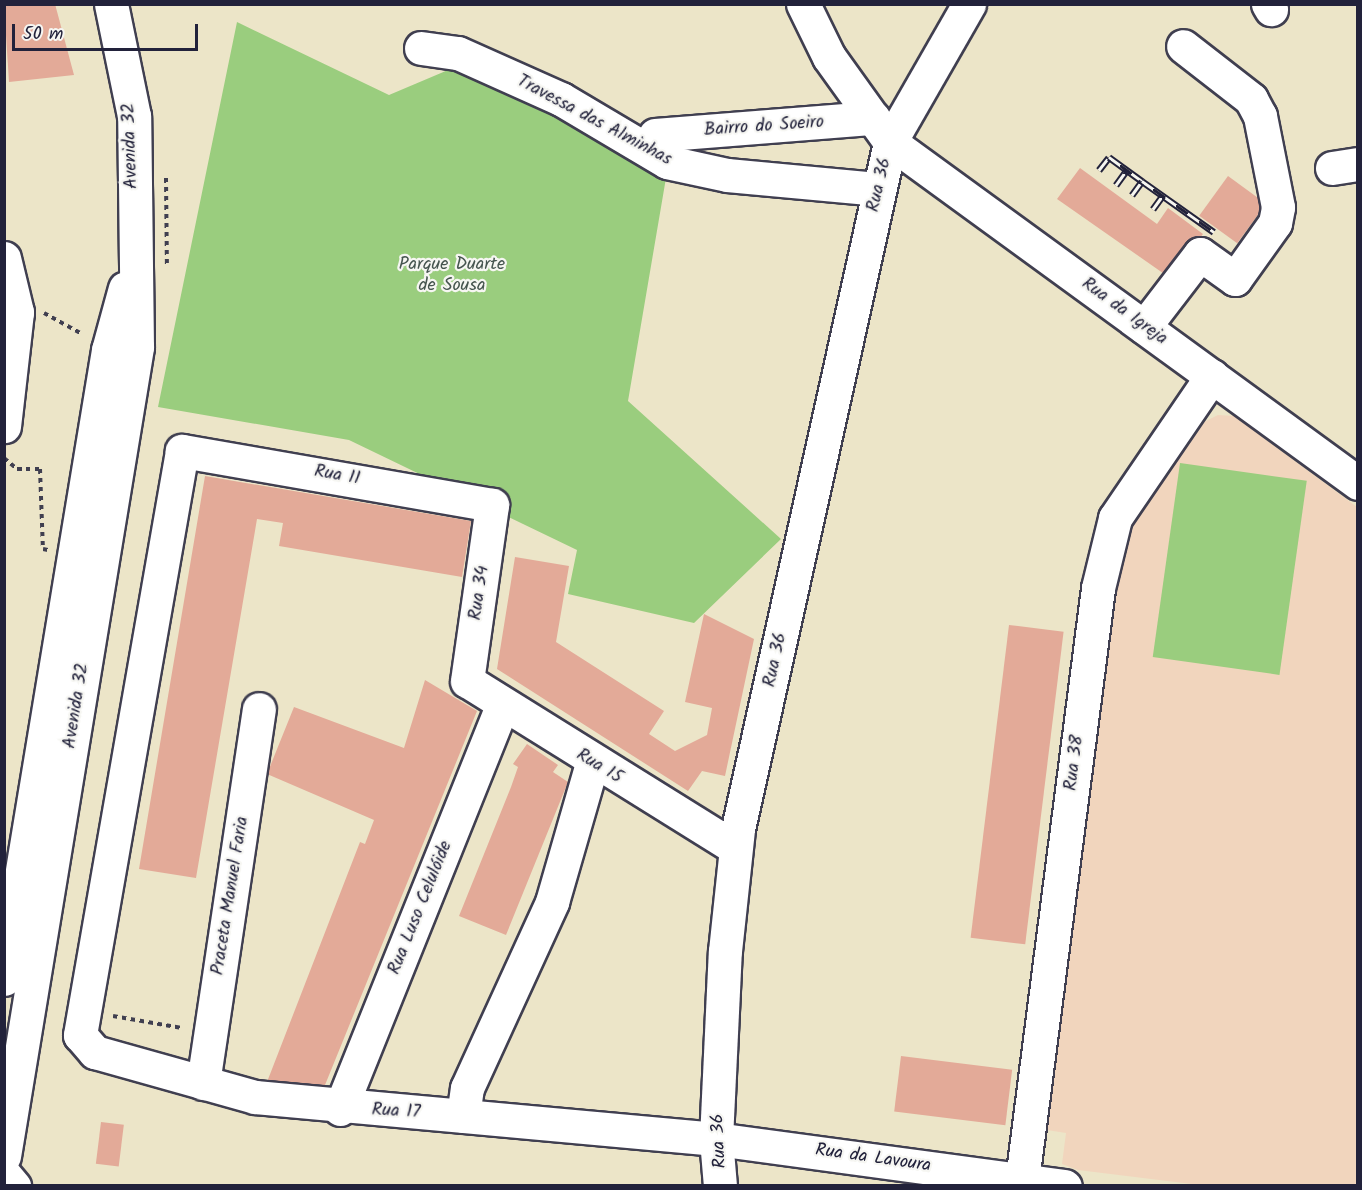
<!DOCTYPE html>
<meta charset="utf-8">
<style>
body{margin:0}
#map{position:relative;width:1362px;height:1190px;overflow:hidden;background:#ece5c8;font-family:Kalam,sans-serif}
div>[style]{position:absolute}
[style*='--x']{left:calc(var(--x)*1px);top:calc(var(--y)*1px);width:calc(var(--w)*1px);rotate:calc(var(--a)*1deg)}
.built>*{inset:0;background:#f1d5bd}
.green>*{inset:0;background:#9acd7e;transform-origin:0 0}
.building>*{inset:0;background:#e3aa98;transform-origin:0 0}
.path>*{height:4px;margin-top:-2px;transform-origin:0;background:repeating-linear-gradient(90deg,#403f50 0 4.5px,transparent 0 9px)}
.roads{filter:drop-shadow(2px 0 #403f50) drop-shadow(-2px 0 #403f50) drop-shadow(0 2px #403f50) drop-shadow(0 -2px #403f50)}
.minor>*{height:33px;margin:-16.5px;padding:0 16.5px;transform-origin:16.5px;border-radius:16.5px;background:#fff}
.major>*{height:33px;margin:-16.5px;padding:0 16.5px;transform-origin:16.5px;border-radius:16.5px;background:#fff}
.rail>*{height:7px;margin-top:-3.5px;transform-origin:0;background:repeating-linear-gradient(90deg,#f6f6f2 0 14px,#22223b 0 28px);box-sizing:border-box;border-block:2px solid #22223b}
span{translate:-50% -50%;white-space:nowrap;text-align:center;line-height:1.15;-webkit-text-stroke:4.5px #f6f6f2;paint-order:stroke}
.street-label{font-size:18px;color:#22223b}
.park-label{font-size:18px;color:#46554f}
.frame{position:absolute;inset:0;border:6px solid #22223b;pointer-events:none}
.scale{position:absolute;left:12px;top:24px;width:186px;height:27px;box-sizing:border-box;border:3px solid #22223b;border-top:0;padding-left:8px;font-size:18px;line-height:21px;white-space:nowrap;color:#22223b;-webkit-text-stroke:4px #f6f6f2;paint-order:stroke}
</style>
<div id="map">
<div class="built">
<i style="clip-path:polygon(1218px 415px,1234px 416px,1357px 507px,1357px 1185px,1208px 1186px,1078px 1170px,1062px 1164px,1066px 1133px,1047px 1130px,1114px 571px,1132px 511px,1204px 422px)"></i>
</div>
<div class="green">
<i style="clip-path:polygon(237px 22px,389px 95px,467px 62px,667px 172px,628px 401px,781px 539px,694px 623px,568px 594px,577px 550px,349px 440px,158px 407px)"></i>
<i style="left:1180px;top:463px;width:128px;height:196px;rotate:8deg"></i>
</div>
<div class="building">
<i style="clip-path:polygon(4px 4px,55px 4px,74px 75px,9px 82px)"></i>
<i style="clip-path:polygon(1080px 168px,1157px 224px,1168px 208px,1203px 234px,1170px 278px,1057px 199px)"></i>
<i style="left:1228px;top:176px;width:47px;height:49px;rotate:36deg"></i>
<i style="clip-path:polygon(205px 476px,471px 521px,462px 577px,279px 546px,283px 523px,257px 519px,196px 878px,139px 869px)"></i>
<i style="clip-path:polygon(515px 557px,569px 566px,556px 642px,664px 711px,649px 734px,675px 751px,707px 735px,712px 708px,685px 702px,704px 614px,754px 639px,725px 776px,702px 771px,688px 791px,497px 669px)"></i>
<i style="left:1009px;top:625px;width:55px;height:315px;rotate:7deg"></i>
<i style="clip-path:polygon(425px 680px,477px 711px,325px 1085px,267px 1082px,360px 842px,365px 844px,374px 820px,267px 774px,294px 707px,404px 748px)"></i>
<i style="clip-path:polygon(527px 744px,558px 765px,553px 772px,568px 782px,506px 935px,459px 916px,511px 787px,518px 767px,513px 764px)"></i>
<i style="left:901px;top:1056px;width:112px;height:56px;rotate:7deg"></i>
<i style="left:101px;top:1122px;width:23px;height:42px;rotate:7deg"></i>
</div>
<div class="path">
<i style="--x:166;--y:178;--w:89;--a:89.4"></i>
<i style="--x:44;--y:313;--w:43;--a:28.9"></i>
<i style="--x:4;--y:458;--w:17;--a:40"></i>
<i style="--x:17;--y:469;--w:23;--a:0"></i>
<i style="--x:40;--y:469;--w:80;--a:87.9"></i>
<i style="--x:43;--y:549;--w:5;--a:11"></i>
<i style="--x:113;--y:1016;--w:70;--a:9.9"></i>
</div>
<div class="roads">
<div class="minor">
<i style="--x:803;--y:4;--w:59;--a:63.9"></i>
<i style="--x:829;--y:57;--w:105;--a:54.3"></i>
<i style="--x:890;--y:142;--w:579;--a:36.08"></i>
<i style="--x:1268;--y:4;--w:6;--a:59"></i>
<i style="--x:421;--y:48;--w:37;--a:8"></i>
<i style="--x:458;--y:53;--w:113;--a:24.1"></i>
<i style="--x:561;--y:99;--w:123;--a:30.7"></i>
<i style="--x:667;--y:162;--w:61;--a:12.2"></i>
<i style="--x:727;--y:175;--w:153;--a:5.3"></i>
<i style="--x:655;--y:135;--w:219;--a:-4.5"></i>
<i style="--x:1332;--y:168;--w:26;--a:-9"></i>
<i style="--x:4;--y:258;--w:56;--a:76.5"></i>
<i style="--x:17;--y:312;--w:115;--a:96.5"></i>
<i style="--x:1144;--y:327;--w:92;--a:-52.5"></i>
<i style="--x:1200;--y:254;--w:43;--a:35.5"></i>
<i style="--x:1235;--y:279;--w:69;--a:-54.5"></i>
<i style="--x:1275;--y:223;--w:16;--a:-79"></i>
<i style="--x:1278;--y:207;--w:93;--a:-101.2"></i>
<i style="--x:1260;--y:116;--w:19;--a:-118"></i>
<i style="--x:1251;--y:99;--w:86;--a:-142.1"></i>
<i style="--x:734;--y:847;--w:314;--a:-148.1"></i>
<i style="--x:467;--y:681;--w:178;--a:-81.9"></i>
<i style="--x:492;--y:505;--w:315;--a:-170.1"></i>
<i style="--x:182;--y:451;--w:593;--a:99.91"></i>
<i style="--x:80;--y:1035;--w:23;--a:49"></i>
<i style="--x:95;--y:1052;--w:166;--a:15.7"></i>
<i style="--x:255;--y:1097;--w:463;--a:5.2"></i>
<i style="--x:716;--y:1139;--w:352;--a:7.7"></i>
<i style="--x:203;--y:1083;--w:378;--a:-81.5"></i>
<i style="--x:340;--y:1109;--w:433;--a:-68.1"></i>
<i style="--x:463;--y:1116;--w:28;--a:-82"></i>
<i style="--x:467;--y:1088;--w:205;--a:-65.4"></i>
<i style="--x:552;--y:902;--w:145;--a:-73.9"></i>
<i style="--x:1022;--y:1180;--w:597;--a:-82.68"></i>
<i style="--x:1098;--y:588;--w:72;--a:-76.3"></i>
<i style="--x:1115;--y:518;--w:172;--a:-55.7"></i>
<i style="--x:720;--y:1186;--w:47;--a:-94.9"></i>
<i style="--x:716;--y:1139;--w:188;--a:-87.3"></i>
<i style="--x:725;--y:951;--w:123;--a:-83.9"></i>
<i style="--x:738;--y:829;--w:704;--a:-77.52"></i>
<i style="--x:890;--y:142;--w:159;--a:-60.2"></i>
</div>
<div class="major">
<i style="--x:4;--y:979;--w:638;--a:-80.61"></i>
<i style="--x:108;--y:350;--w:64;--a:-74.7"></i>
<i style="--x:4;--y:1156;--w:820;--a:-80.66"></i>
<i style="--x:137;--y:347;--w:231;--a:-90.7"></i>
<i style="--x:134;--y:116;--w:114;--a:-101.6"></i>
<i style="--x:4;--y:1174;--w:16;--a:50"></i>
</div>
</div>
<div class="rail">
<i style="--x:1099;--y:170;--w:16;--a:-52"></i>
<i style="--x:1109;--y:157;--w:41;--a:36"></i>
<i style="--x:1116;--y:185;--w:19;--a:-54"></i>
<i style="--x:1132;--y:195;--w:17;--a:-54"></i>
<i style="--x:1142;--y:181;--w:88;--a:35.3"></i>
<i style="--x:1153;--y:209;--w:17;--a:-54"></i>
</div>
<div class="street-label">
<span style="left:594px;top:121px;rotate:28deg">Travessa das Alminhas</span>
<span style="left:764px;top:127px;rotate:-4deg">Bairro do Soeiro</span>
<span style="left:131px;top:146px;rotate:-92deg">Avenida 32</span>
<span style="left:880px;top:185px;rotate:-77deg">Rua 36</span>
<span style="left:1124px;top:312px;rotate:36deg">Rua da Igreja</span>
<span style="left:337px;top:476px;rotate:10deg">Rua 11</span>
<span style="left:480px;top:593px;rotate:-82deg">Rua 34</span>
<span style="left:776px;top:660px;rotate:-78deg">Rua 36</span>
<span style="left:77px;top:706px;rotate:-81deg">Avenida 32</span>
<span style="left:1075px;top:763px;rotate:-83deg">Rua 38</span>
<span style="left:599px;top:767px;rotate:31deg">Rua 15</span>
<span style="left:231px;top:896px;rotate:-81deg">Praceta Manuel Faria</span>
<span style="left:421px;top:908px;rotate:-68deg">Rua Luso Celulóide</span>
<span style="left:396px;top:1112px;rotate:3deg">Rua 17</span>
<span style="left:720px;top:1141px;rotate:-93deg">Rua 36</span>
<span style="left:873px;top:1159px;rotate:8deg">Rua da Lavoura</span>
</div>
<div class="park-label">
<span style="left:452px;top:276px">Parque Duarte<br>de Sousa</span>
</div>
<div class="frame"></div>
<div class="scale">50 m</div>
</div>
